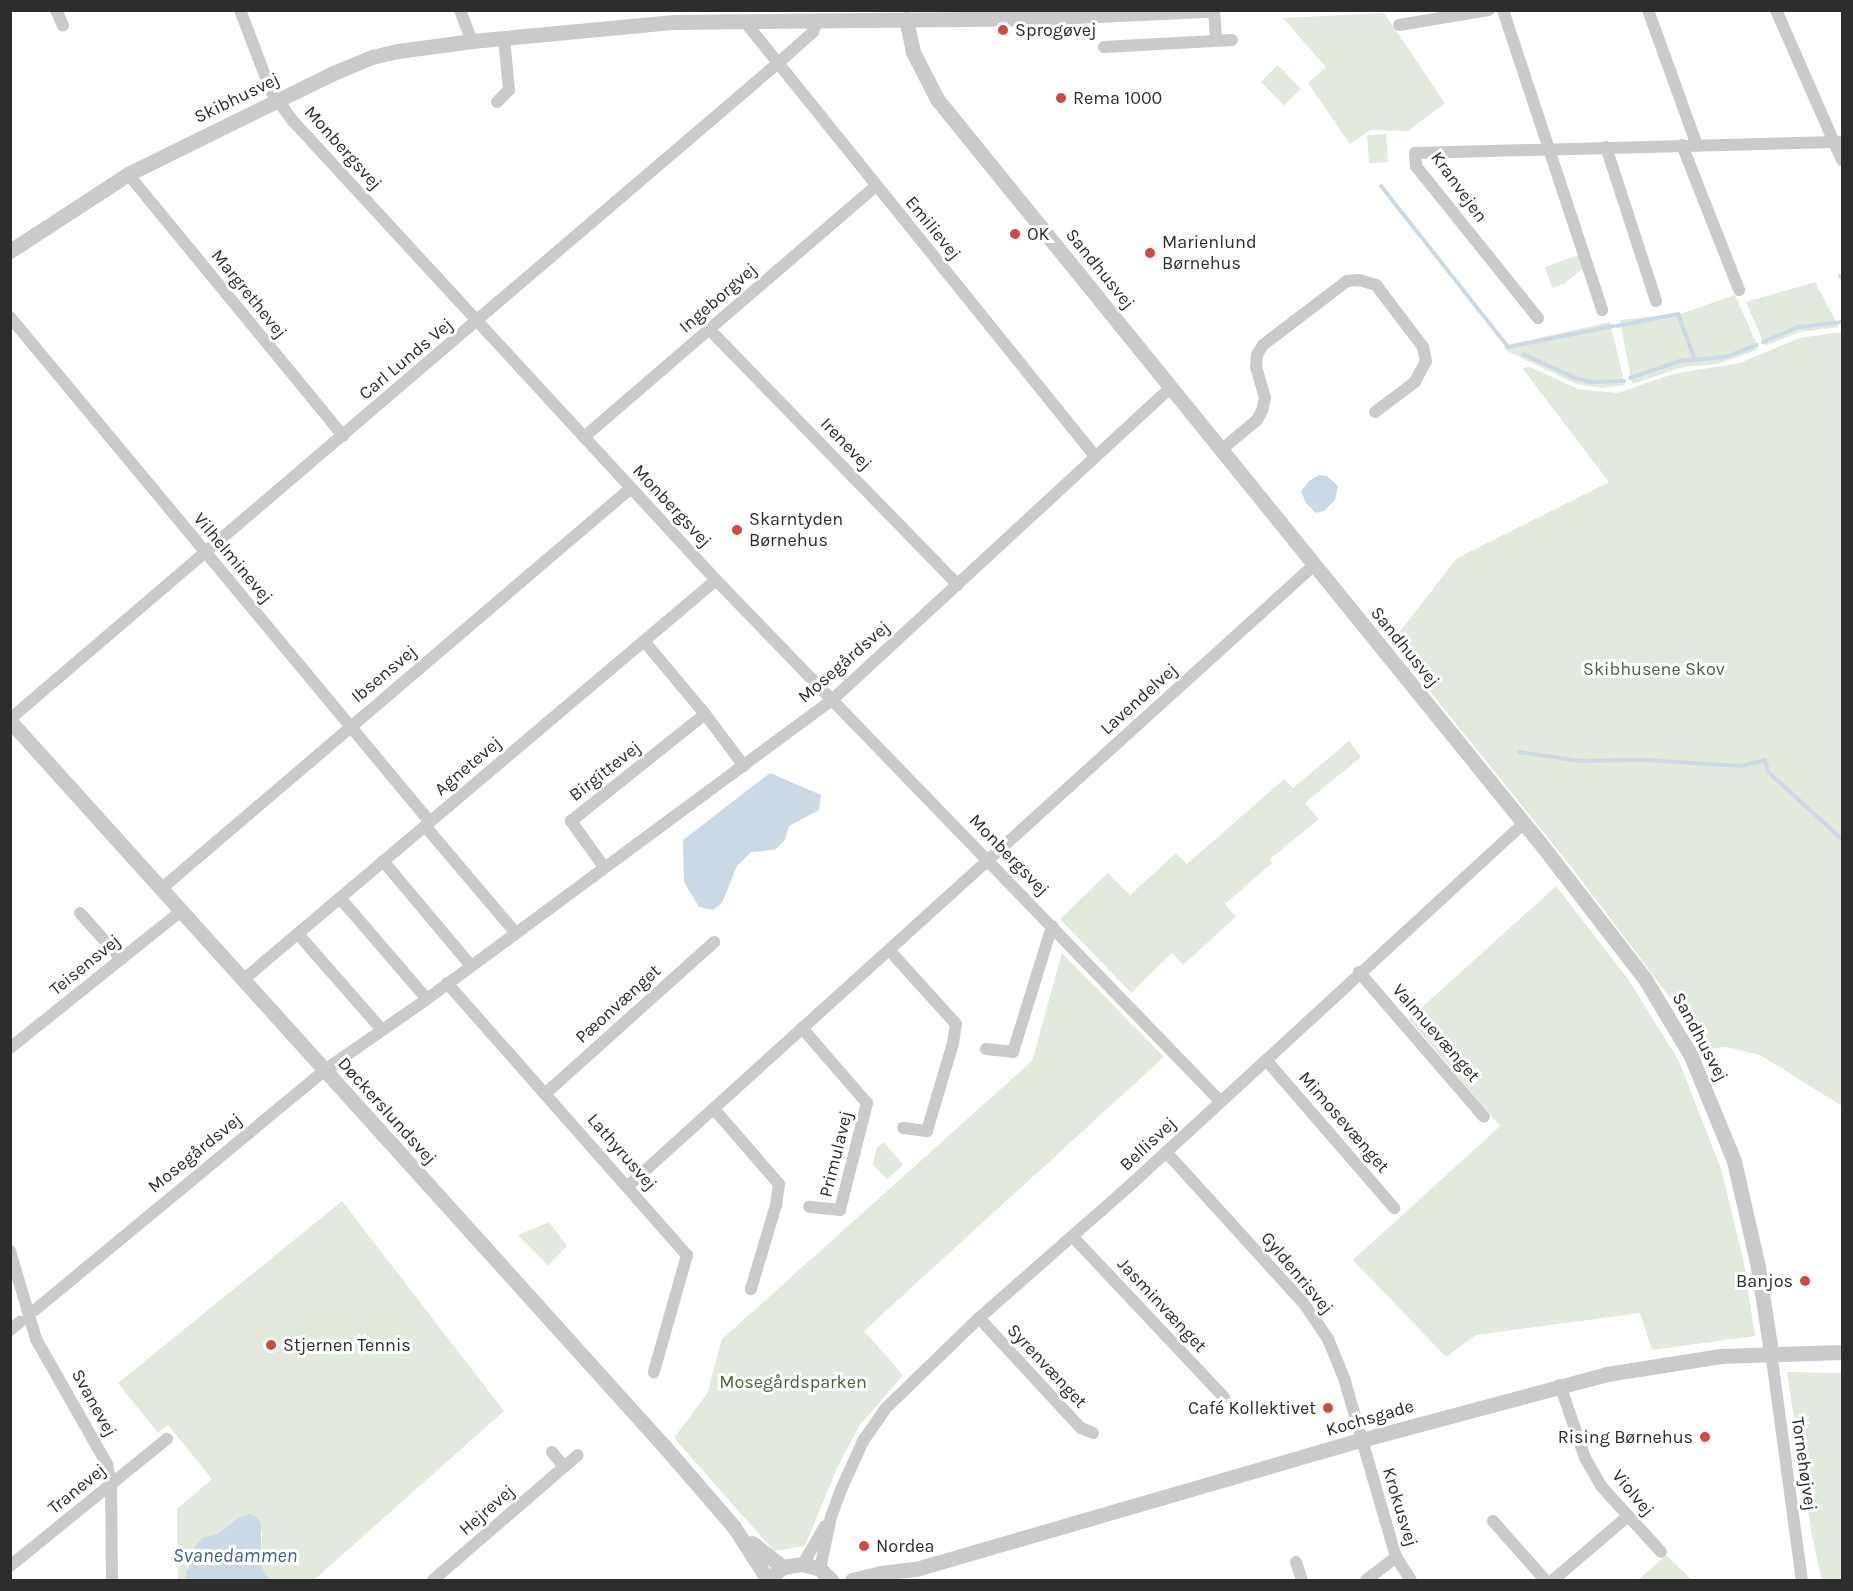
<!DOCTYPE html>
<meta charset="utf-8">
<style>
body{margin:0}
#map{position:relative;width:1853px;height:1591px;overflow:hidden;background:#fff;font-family:Karla,sans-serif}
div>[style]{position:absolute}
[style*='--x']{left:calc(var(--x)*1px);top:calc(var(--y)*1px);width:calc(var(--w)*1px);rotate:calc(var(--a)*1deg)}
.green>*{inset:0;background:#e2e9dd;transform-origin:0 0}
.water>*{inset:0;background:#cbd9e7}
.stream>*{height:4px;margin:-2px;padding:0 2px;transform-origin:2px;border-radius:2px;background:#cbd9e7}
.minor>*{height:12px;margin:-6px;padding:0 6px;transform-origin:6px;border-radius:6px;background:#cacaca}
.tertiary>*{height:15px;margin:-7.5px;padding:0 7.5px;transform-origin:7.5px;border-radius:7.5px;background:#cacaca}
.dots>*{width:16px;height:16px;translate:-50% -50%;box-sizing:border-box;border:3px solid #fff;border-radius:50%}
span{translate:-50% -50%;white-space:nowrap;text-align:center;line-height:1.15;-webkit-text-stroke:6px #fff;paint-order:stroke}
.poi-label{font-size:18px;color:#2d2d2d}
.left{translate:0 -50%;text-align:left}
.right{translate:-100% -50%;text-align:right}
.street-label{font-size:18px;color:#2d2d2d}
.park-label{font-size:18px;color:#4d6440}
.water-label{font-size:20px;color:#446587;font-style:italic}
.frame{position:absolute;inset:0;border:12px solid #2d2d2d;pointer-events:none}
</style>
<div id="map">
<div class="green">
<i style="clip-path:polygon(1384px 13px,1445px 103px,1408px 131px,1371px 130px,1350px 144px,1308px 83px,1326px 67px,1283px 18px)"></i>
<i style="left:1278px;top:65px;width:33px;height:24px;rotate:46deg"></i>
<i style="left:1386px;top:134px;width:28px;height:19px;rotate:86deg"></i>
<i style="clip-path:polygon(1579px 255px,1583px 268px,1564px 284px,1552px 288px,1545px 267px)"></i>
<i style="clip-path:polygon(1815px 282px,1839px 327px,1800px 332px,1765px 346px,1746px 302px)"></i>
<i style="clip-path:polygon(1735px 295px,1758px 347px,1757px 350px,1718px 364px,1684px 367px,1632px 384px,1620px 320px,1683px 313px)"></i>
<i style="clip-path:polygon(1610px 322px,1625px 385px,1603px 388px,1576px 384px,1507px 351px,1503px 346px)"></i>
<i style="clip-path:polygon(1842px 332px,1842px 1106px,1760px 1055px,1725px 1047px,1696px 1050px,1680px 1011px,1573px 869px,1391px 643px,1457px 558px,1609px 482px,1522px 368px,1530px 367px,1578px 389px,1617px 393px,1673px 374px,1740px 363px,1799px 338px)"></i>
<i style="clip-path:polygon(1349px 741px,1361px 757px,1305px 803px,1319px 819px,1270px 859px,1272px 863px,1225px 904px,1236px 917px,1183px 965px,1172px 953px,1131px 993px,1060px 919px,1108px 873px,1130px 895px,1176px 853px,1187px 864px,1284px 779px,1293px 788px)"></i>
<i style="clip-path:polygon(1556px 886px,1628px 979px,1679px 1061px,1721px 1169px,1743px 1258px,1755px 1336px,1652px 1350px,1640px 1313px,1476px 1335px,1446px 1357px,1353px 1260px,1500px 1126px,1409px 1019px)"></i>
<i style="clip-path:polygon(1062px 953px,1164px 1057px,864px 1331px,903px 1375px,860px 1425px,837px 1468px,805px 1546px,774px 1551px,674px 1438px,707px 1394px,722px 1339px,1032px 1061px)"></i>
<i style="clip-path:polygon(884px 1142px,903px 1165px,887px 1179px,873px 1165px,877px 1147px)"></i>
<i style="clip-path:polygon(342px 1201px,504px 1411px,314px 1580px,269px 1580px,261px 1565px,262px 1531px,238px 1518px,217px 1534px,203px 1537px,186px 1563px,186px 1580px,178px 1580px,177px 1509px,212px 1479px,168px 1425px,158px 1433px,118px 1383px)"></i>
<i style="clip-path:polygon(549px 1222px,567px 1246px,548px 1266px,518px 1235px)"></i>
<i style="clip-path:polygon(1787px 1372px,1842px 1373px,1842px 1580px,1822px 1580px,1812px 1537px)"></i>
<i style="clip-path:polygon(1666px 1555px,1692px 1580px,1638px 1580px)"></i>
</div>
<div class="water">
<i style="clip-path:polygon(1319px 475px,1327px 476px,1338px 486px,1335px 500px,1324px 511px,1316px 513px,1306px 503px,1301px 491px,1309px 481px)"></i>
<i style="clip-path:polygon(770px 773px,821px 795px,819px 810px,789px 826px,785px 840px,775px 850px,751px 852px,737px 866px,722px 903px,713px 910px,699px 907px,684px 882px,683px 840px)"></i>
<i style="clip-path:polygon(248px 1514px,256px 1516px,261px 1523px,261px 1565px,269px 1580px,186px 1580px,186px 1563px,196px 1545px,203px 1537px,217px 1534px,238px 1518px)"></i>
</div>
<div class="stream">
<i style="--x:1381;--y:186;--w:205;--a:51.7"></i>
<i style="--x:1508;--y:347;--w:108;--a:-11.2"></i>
<i style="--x:1840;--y:276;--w:3;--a:45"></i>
<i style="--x:1617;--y:326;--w:62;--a:-11.1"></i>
<i style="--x:1678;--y:314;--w:49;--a:69.7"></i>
<i style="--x:1763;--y:342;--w:39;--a:-23"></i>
<i style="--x:1799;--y:327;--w:43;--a:-6.6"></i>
<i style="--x:1523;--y:354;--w:57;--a:24.8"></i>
<i style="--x:1575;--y:378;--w:17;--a:13"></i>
<i style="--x:1592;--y:382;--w:32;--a:-2"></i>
<i style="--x:1630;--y:378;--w:53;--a:-18.8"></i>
<i style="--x:1680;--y:361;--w:45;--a:-5.1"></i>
<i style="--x:1725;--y:357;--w:34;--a:-21"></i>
<i style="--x:1519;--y:752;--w:62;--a:8.4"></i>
<i style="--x:1580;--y:761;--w:65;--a:-0.9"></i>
<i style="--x:1645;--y:760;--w:96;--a:3.6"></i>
<i style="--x:1741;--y:766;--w:25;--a:-14"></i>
<i style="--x:1765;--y:760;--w:12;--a:76"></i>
<i style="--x:1768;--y:772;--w:100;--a:42.2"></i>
</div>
<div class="minor">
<i style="--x:56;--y:10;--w:17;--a:66"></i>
<i style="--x:240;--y:10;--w:87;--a:69.1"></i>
<i style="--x:271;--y:91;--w:37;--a:54"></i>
<i style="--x:293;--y:121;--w:624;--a:47.34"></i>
<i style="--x:716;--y:580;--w:725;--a:45.95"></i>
<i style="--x:460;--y:10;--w:33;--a:69"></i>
<i style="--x:1214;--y:10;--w:31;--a:86"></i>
<i style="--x:1503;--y:10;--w:316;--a:71.7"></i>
<i style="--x:1648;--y:10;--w:144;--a:70.1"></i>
<i style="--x:1776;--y:10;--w:164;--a:66.3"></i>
<i style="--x:745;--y:22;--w:558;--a:51.12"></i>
<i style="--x:1399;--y:25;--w:91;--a:-9.5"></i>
<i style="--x:1104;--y:47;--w:128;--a:-3.1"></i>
<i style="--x:497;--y:102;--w:17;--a:-45"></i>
<i style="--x:509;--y:90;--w:52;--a:-95.5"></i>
<i style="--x:1682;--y:145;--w:156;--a:68.5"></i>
<i style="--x:1606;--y:147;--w:162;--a:72"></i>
<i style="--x:128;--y:174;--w:339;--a:50.6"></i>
<i style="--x:10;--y:317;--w:657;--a:50.25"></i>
<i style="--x:1538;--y:318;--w:195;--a:-128.8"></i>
<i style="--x:1416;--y:166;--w:13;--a:-94"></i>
<i style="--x:1415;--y:153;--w:427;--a:-1.5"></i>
<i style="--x:709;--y:329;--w:357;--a:45.8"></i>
<i style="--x:584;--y:437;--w:385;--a:-40.7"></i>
<i style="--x:1221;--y:450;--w:47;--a:-39.8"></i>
<i style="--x:1257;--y:420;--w:10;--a:-61"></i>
<i style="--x:1262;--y:411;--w:13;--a:-77"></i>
<i style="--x:1265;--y:398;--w:32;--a:-106"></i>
<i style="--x:1256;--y:367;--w:12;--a:-85"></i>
<i style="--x:1257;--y:355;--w:12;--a:-59"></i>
<i style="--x:1263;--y:345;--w:106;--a:-37.3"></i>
<i style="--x:1347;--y:281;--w:12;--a:-5"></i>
<i style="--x:1359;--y:280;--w:18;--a:16"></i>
<i style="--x:1376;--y:285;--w:78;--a:52.8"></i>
<i style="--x:1423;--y:347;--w:14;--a:78"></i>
<i style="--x:1426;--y:361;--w:24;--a:118"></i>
<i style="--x:1415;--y:382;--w:50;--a:143.1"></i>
<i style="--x:644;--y:641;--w:95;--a:50.1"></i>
<i style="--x:705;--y:714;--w:65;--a:53.1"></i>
<i style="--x:10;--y:719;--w:1009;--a:-40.5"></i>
<i style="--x:777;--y:64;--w:48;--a:-41.6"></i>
<i style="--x:813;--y:32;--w:12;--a:-70"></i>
<i style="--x:425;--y:826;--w:139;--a:49.7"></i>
<i style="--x:383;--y:861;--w:137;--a:50"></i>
<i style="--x:604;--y:867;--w:57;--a:-125.7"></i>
<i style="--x:571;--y:821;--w:171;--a:-38.6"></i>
<i style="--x:161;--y:889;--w:618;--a:-40.47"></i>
<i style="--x:340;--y:898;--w:133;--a:49.3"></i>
<i style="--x:80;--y:913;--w:62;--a:48.3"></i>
<i style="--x:298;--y:934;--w:128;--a:48.8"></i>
<i style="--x:890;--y:951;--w:98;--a:47.9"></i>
<i style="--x:956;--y:1024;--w:19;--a:99"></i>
<i style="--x:953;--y:1043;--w:92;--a:106.5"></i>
<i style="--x:927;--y:1131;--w:24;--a:-173"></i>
<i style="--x:1359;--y:972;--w:191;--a:49.2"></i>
<i style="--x:243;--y:980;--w:619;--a:-40.22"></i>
<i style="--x:447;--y:983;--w:363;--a:48.6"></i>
<i style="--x:687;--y:1255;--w:122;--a:105.8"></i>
<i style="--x:802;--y:1028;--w:99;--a:49.1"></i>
<i style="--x:867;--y:1103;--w:110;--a:104.2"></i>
<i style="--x:840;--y:1210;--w:31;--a:-174"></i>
<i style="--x:10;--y:1048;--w:219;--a:-38.7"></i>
<i style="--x:986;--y:1049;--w:27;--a:6"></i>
<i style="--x:1013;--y:1052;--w:132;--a:-72.8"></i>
<i style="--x:1266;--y:1060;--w:196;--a:49.1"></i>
<i style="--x:546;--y:1093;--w:226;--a:-41.9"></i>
<i style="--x:714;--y:1109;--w:99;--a:49.1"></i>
<i style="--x:779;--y:1184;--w:21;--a:98"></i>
<i style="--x:776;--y:1205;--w:88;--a:106.6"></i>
<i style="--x:1166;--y:1152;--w:207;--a:47.7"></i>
<i style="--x:1305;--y:1305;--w:41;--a:55.9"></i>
<i style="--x:1328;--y:1339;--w:42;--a:67.7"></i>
<i style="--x:1344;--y:1378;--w:186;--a:73.8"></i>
<i style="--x:1396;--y:1557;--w:27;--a:57"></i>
<i style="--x:628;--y:1186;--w:925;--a:-42.15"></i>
<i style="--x:1073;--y:1237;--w:220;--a:46.7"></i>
<i style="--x:10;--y:1251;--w:92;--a:73.5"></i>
<i style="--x:36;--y:1339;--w:144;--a:60.4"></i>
<i style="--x:107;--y:1464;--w:20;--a:79"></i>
<i style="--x:111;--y:1484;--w:96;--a:89.4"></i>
<i style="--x:35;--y:1310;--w:376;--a:-39.6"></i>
<i style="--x:325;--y:1070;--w:124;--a:-34.8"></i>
<i style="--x:427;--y:999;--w:503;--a:-36.44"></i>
<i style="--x:832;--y:700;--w:461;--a:-42.7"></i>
<i style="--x:979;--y:1318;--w:150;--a:47.2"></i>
<i style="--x:1081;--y:1428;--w:13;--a:23"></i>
<i style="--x:10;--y:1330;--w:13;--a:-39"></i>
<i style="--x:1771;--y:1352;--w:230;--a:82.3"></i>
<i style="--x:1560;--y:1385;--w:77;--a:71.1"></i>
<i style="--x:1585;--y:1458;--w:32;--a:60"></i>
<i style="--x:1601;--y:1486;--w:89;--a:47.7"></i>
<i style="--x:552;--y:1452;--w:19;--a:51"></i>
<i style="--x:1493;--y:1521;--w:79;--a:48.6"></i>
<i style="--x:1296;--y:1562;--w:19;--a:72"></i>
<i style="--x:803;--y:1564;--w:44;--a:-59.9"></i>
<i style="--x:10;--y:1566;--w:202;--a:-39"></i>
<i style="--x:820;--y:1569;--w:53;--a:-78.1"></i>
<i style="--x:831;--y:1517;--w:27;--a:-70"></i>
<i style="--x:840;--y:1492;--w:56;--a:-65.7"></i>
<i style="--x:863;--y:1441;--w:39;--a:-55"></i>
<i style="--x:885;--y:1409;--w:131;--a:-44.1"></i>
<i style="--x:979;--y:1318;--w:196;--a:-41.3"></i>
<i style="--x:1126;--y:1189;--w:541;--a:-42.6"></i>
<i style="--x:433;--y:1580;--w:191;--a:-40.8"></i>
<i style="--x:1366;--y:1580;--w:38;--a:-37"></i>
<i style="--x:1553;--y:1580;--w:97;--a:-40.4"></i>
</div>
<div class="tertiary">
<i style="--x:906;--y:19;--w:34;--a:78"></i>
<i style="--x:913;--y:52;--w:53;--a:62.9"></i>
<i style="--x:937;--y:99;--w:958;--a:50.98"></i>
<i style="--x:1540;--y:843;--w:172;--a:52.3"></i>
<i style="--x:1645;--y:979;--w:90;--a:59.1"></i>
<i style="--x:1691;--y:1056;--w:113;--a:67.7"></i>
<i style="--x:1734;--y:1161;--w:109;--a:77.2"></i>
<i style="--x:1758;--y:1267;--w:86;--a:81.3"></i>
<i style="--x:10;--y:251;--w:141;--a:-33.1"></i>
<i style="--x:128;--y:174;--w:226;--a:-26.2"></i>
<i style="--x:331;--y:74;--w:44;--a:-22.5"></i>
<i style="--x:372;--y:57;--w:27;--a:-13"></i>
<i style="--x:398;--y:51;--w:75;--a:-7.7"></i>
<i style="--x:472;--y:41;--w:203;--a:-5.4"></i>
<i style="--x:674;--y:22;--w:358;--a:-0.6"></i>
<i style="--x:1032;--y:18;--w:179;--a:-2.6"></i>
<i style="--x:10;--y:721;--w:976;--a:47.95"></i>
<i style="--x:664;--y:1446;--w:107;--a:49.2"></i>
<i style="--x:734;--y:1527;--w:63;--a:57.3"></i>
<i style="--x:768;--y:1580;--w:20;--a:-41"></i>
<i style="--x:783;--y:1567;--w:20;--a:-9"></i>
<i style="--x:803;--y:1564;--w:18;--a:16"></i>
<i style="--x:820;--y:1569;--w:16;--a:45"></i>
<i style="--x:752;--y:1543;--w:39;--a:38"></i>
<i style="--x:852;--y:1580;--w:30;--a:-14"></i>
<i style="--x:881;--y:1573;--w:35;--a:-7"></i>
<i style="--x:916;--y:1569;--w:463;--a:-16.2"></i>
<i style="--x:1361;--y:1440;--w:255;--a:-15"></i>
<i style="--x:1607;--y:1374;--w:115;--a:-9"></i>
<i style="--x:1721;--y:1356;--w:121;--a:-1.9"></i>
</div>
<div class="dots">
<i style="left:1003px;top:30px;background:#d24842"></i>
<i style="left:1061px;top:98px;background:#d24842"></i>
<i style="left:1015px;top:234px;background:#d24842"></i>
<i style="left:1150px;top:253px;background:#d24842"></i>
<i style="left:737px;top:530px;background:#d24842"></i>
<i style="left:1805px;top:1281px;background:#d24842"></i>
<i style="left:271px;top:1345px;background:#d24842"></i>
<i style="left:1328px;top:1408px;background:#d24842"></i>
<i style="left:1705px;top:1437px;background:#d24842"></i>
<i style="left:864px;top:1546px;background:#d24842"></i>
</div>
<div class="poi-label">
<span class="left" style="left:1015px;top:30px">Sprogøvej</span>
<span class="left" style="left:1073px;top:98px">Rema 1000</span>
<span class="left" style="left:1027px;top:234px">OK</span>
<span class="left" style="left:1162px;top:253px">Marienlund<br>Børnehus</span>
<span class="left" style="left:749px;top:530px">Skarntyden<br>Børnehus</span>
<span class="right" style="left:1793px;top:1281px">Banjos</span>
<span class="left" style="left:283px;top:1345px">Stjernen Tennis</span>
<span class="right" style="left:1316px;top:1408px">Café Kollektivet</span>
<span class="right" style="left:1693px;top:1437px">Rising Børnehus</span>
<span class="left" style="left:876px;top:1546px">Nordea</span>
</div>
<div class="street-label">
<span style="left:237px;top:98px;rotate:-26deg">Skibhusvej</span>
<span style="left:343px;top:148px;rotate:48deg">Monbergsvej</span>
<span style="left:1459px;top:187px;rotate:54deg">Kranvejen</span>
<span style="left:933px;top:228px;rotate:51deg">Emilievej</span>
<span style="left:1100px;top:269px;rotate:51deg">Sandhusvej</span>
<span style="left:249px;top:294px;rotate:51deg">Margrethevej</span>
<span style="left:718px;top:298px;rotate:-41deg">Ingeborgvej</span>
<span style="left:406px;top:359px;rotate:-40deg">Carl Lunds Vej</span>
<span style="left:846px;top:444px;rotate:46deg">Irenevej</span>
<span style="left:672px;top:506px;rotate:47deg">Monbergsvej</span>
<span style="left:233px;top:558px;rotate:50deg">Vilhelminevej</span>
<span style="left:1405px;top:647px;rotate:51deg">Sandhusvej</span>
<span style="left:844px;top:662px;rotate:-41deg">Mosegårdsvej</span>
<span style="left:384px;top:674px;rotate:-40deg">Ibsensvej</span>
<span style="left:1139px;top:699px;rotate:-42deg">Lavendelvej</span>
<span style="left:468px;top:766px;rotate:-40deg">Agnetevej</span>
<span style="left:605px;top:771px;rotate:-38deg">Birgittevej</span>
<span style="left:1009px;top:855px;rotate:46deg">Monbergsvej</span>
<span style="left:85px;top:965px;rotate:-39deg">Teisensvej</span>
<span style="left:618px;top:1004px;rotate:-42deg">Pæonvænget</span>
<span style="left:1436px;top:1033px;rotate:49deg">Valmuevænget</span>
<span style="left:1700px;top:1037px;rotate:62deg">Sandhusvej</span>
<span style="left:387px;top:1111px;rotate:48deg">Døckerslundsvej</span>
<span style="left:1344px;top:1122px;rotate:49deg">Mimosevænget</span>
<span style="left:1148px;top:1144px;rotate:-43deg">Bellisvej</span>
<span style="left:622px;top:1152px;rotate:49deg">Lathyrusvej</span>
<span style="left:195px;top:1153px;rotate:-39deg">Mosegårdsvej</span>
<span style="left:836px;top:1154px;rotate:-76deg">Primulavej</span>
<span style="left:1297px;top:1273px;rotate:50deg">Gyldenrisvej</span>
<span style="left:1162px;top:1305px;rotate:47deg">Jasminvænget</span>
<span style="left:1047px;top:1366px;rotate:47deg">Syrenvænget</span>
<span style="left:94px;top:1403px;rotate:61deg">Svanevej</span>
<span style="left:1370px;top:1418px;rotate:-16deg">Kochsgade</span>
<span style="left:1804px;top:1464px;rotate:82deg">Tornehøjvej</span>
<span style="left:77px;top:1489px;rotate:-39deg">Tranevej</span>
<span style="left:1633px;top:1493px;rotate:50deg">Violvej</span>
<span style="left:1400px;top:1507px;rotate:73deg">Krokusvej</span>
<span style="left:487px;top:1510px;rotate:-41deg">Hejrevej</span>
</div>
<div class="park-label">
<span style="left:1654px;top:669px">Skibhusene Skov</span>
<span style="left:793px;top:1382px">Mosegårdsparken</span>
</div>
<div class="water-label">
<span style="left:235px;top:1555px">Svanedammen</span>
</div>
<div class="frame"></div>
</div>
